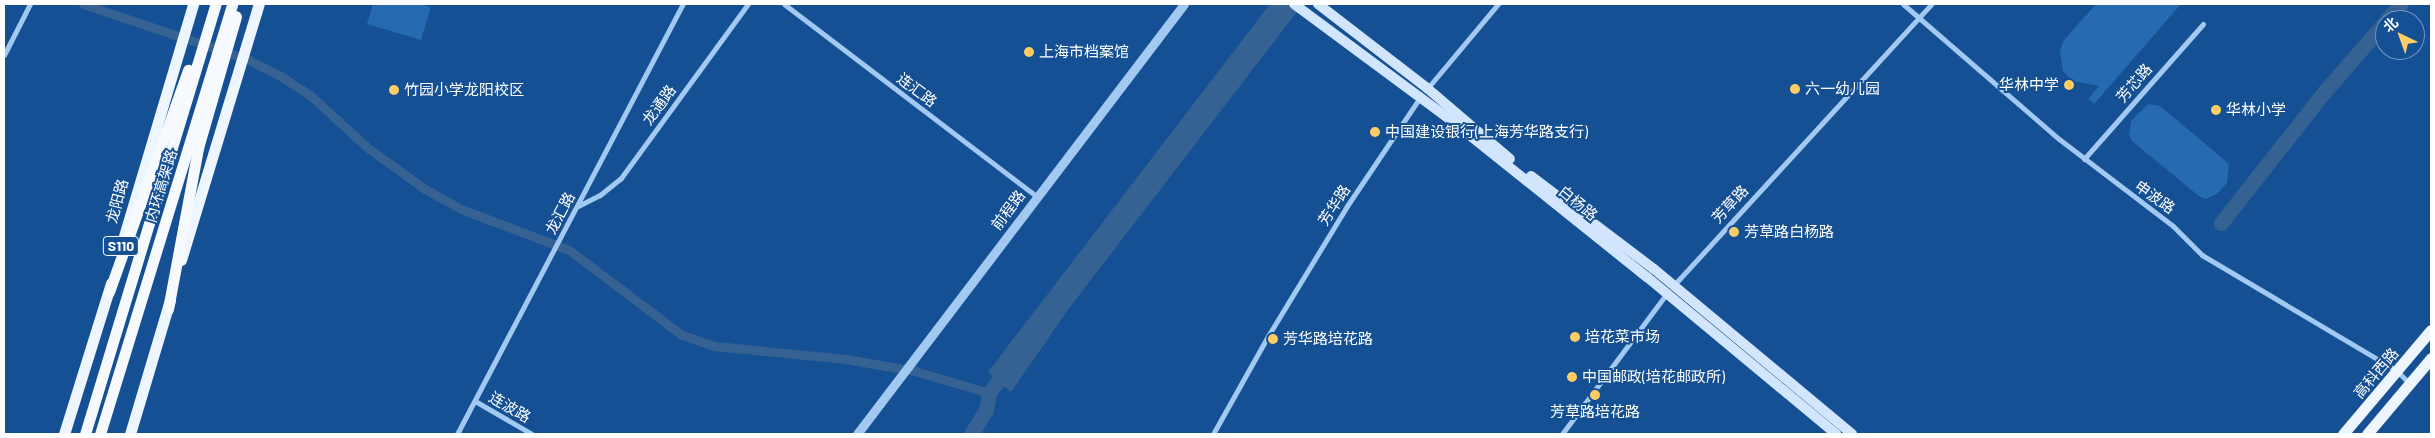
<!DOCTYPE html>
<meta charset="utf-8">
<style>
body{margin:0}
#map{position:relative;width:2435px;height:438px;overflow:hidden;background:#145093;font-family:Barlow,"Noto Sans SC",sans-serif}
div>[style]{position:absolute}
[style*='--x']{left:calc(var(--x)*1px);top:calc(var(--y)*1px);width:calc(var(--w)*1px);rotate:calc(var(--a)*1deg)}
.green>*{inset:0;background:#266ab2}
.water>*{inset:0;background:#366293}
.canal>*{height:9px;margin:-4.5px;padding:0 4.5px;transform-origin:4.5px;border-radius:4.5px;background:#366293}
.river>*{height:15px;margin:-7.5px;padding:0 7.5px;transform-origin:7.5px;border-radius:7.5px;background:#366293}
.minor>*{height:5px;margin:-2.5px;padding:0 2.5px;transform-origin:2.5px;border-radius:2.5px;background:#a2c9f2}
.tertiary>*{height:9px;margin:-4.5px;padding:0 4.5px;transform-origin:4.5px;border-radius:4.5px;background:#a2c9f2}
.secondary>*{height:10px;margin:-5px;padding:0 5px;transform-origin:5px;border-radius:5px;background:#d1e5fc}
.primary>*{height:11px;margin:-5.5px;padding:0 5.5px;transform-origin:5.5px;border-radius:5.5px;background:#edf5ff}
.trunk>*{height:11px;margin:-5.5px;padding:0 5.5px;transform-origin:5.5px;border-radius:5.5px;background:#f6faff}
.dots>*{width:14px;height:14px;translate:-50% -50%;box-sizing:border-box;border:2px solid #145093;border-radius:50%}
span{translate:-50% -50%;white-space:nowrap;text-align:center;line-height:1.15;-webkit-text-stroke:4px #145093;paint-order:stroke}
.shield-label span{padding:1px 4px;background:#145093;border:1px solid;border-radius:4px;-webkit-text-stroke-width:0}
.shield-label{font-size:14px;color:#fff;font-weight:700}
.poi-label{font-size:15px;color:#fff}
.left{translate:0 -50%;text-align:left}
.right{translate:-100% -50%;text-align:right}
.street-label{font-size:15px;color:#fff}
.frame{position:absolute;inset:0;border:5px solid #fff;pointer-events:none}
.north{position:absolute;left:2375px;top:10px;width:50px;height:50px;box-sizing:border-box;background:#145093;border:1px solid #7296be;border-radius:50%;rotate:318deg;font-size:14px;font-weight:700;line-height:20px;text-align:center;color:#fff}
.north::after{content:'';display:block;margin:auto;width:18px;height:22px;background:#ffcd63;clip-path:polygon(50% 0,100% 100%,50% 72%,0 100%)}
</style>
<div id="map">
<div class="green">
<i style="clip-path:polygon(373px 4px,420px 4px,431px 7px,421px 40px,367px 24px)"></i>
<i style="clip-path:polygon(2096px 4px,2181px 4px,2094px 104px,2088px 99px,2099px 86px,2072px 81px,2063px 71px,2060px 50px,2064px 40px)"></i>
<i style="clip-path:polygon(2148px 104px,2160px 106px,2229px 164px,2227px 183px,2217px 194px,2206px 199px,2200px 197px,2132px 141px,2129px 135px,2131px 121px)"></i>
</div>
<div class="water">
<i style="clip-path:polygon(1270px 4px,1303px 4px,1070px 307px,1011px 392px,988px 372px)"></i>
</div>
<div class="canal">
<i style="--x:83;--y:4;--w:175;--a:18.6"></i>
<i style="--x:249;--y:60;--w:34;--a:27"></i>
<i style="--x:279;--y:75;--w:38;--a:33"></i>
<i style="--x:311;--y:96;--w:77;--a:42.4"></i>
<i style="--x:368;--y:148;--w:70;--a:35.7"></i>
<i style="--x:425;--y:189;--w:41;--a:29.1"></i>
<i style="--x:461;--y:209;--w:116;--a:20.8"></i>
<i style="--x:569;--y:250;--w:141;--a:37"></i>
<i style="--x:682;--y:335;--w:34;--a:19"></i>
<i style="--x:714;--y:346;--w:133;--a:5.6"></i>
<i style="--x:846;--y:359;--w:70;--a:9.9"></i>
<i style="--x:915;--y:371;--w:77;--a:16.6"></i>
</div>
<div class="river">
<i style="--x:2386;--y:20;--w:22;--a:-47"></i>
<i style="--x:2221;--y:223;--w:168;--a:-51.8"></i>
<i style="--x:2325;--y:91;--w:91;--a:-49"></i>
<i style="--x:971;--y:434;--w:28;--a:-58"></i>
<i style="--x:986;--y:410;--w:17;--a:-80"></i>
<i style="--x:989;--y:393;--w:35;--a:-53"></i>
</div>
<div class="minor">
<i style="--x:784;--y:4;--w:317;--a:37.3"></i>
<i style="--x:1903;--y:4;--w:206;--a:40.9"></i>
<i style="--x:2059;--y:139;--w:143;--a:37.3"></i>
<i style="--x:2173;--y:226;--w:41;--a:45"></i>
<i style="--x:2202;--y:255;--w:227;--a:30.7"></i>
<i style="--x:2397;--y:371;--w:18;--a:45"></i>
<i style="--x:4;--y:55;--w:57;--a:-63"></i>
<i style="--x:1426;--y:90;--w:112;--a:-50.1"></i>
<i style="--x:2084;--y:159;--w:180;--a:-48.6"></i>
<i style="--x:578;--y:206;--w:25;--a:-27"></i>
<i style="--x:600;--y:195;--w:27;--a:-39"></i>
<i style="--x:621;--y:178;--w:215;--a:-53.9"></i>
<i style="--x:1673;--y:286;--w:382;--a:-47.5"></i>
<i style="--x:475;--y:401;--w:66;--a:30.1"></i>
<i style="--x:457;--y:434;--w:486;--a:-62.3"></i>
<i style="--x:1213;--y:434;--w:112;--a:-60.7"></i>
<i style="--x:1268;--y:336;--w:152;--a:-58.7"></i>
<i style="--x:1347;--y:206;--w:133;--a:-56.1"></i>
<i style="--x:1562;--y:434;--w:177;--a:-53.3"></i>
</div>
<div class="tertiary">
<i style="--x:857;--y:434;--w:540;--a:-52.75"></i>
</div>
<div class="secondary">
<i style="--x:1294;--y:4;--w:197;--a:36.5"></i>
<i style="--x:1452;--y:121;--w:250;--a:38.7"></i>
<i style="--x:1647;--y:277;--w:246;--a:39.7"></i>
<i style="--x:1318;--y:4;--w:138;--a:37.6"></i>
<i style="--x:1427;--y:88;--w:109;--a:40.5"></i>
<i style="--x:1531;--y:176;--w:154;--a:37.1"></i>
<i style="--x:1654;--y:269;--w:258;--a:39.8"></i>
</div>
<div class="primary">
<i style="--x:121;--y:246;--w:252;--a:-73.4"></i>
<i style="--x:181;--y:260;--w:268;--a:-73.1"></i>
<i style="--x:64;--y:434;--w:158;--a:-72.7"></i>
<i style="--x:130;--y:434;--w:140;--a:-73.4"></i>
<i style="--x:2343;--y:434;--w:136;--a:-49.8"></i>
<i style="--x:2367;--y:434;--w:99;--a:-49.9"></i>
</div>
<div class="trunk">
<i style="--x:109;--y:292;--w:236;--a:-70.4"></i>
<i style="--x:168;--y:309;--w:164;--a:-79.4"></i>
<i style="--x:198;--y:148;--w:137;--a:-73.9"></i>
<i style="--x:85;--y:434;--w:450;--a:-73.1"></i>
<i style="--x:100;--y:434;--w:450;--a:-72.9"></i>
</div>
<div class="dots">
<i style="left:1029px;top:52px;background:#ffcd63"></i>
<i style="left:2069px;top:85px;background:#ffcd63"></i>
<i style="left:1795px;top:89px;background:#ffcd63"></i>
<i style="left:394px;top:90px;background:#ffcd63"></i>
<i style="left:2216px;top:110px;background:#ffcd63"></i>
<i style="left:1375px;top:132px;background:#ffcd63"></i>
<i style="left:1734px;top:232px;background:#ffcd63"></i>
<i style="left:1575px;top:337px;background:#ffcd63"></i>
<i style="left:1273px;top:339px;background:#ffcd63"></i>
<i style="left:1572px;top:377px;background:#ffcd63"></i>
<i style="left:1595px;top:395px;background:#ffcd63"></i>
</div>
<div class="shield-label">
<span style="left:121px;top:246px">S110</span>
</div>
<div class="poi-label">
<span class="left" style="left:1039px;top:52px">上海市档案馆</span>
<span class="right" style="left:2059px;top:85px">华林中学</span>
<span class="left" style="left:1805px;top:89px">六一幼儿园</span>
<span class="left" style="left:404px;top:90px">竹园小学龙阳校区</span>
<span class="left" style="left:2226px;top:110px">华林小学</span>
<span class="left" style="left:1385px;top:132px">中国建设银行(上海芳华路支行)</span>
<span class="left" style="left:1744px;top:232px">芳草路白杨路</span>
<span class="left" style="left:1585px;top:337px">培花菜市场</span>
<span class="left" style="left:1283px;top:339px">芳华路培花路</span>
<span class="left" style="left:1582px;top:377px">中国邮政(培花邮政所)</span>
<span style="left:1595px;top:412px">芳草路培花路</span>
</div>
<div class="street-label">
<span style="left:2134px;top:83px;rotate:-49deg">芳芯路</span>
<span style="left:917px;top:90px;rotate:37deg">连汇路</span>
<span style="left:659px;top:105px;rotate:-54deg">龙通路</span>
<span style="left:161px;top:186px;rotate:-73deg">内环高架路</span>
<span style="left:2155px;top:197px;rotate:35deg">申波路</span>
<span style="left:117px;top:201px;rotate:-75deg">龙阳路</span>
<span style="left:1578px;top:203px;rotate:39deg">白杨路</span>
<span style="left:1730px;top:204px;rotate:-47deg">芳草路</span>
<span style="left:1334px;top:205px;rotate:-57deg">芳华路</span>
<span style="left:1008px;top:210px;rotate:-53deg">前程路</span>
<span style="left:560px;top:213px;rotate:-62deg">龙汇路</span>
<span style="left:2376px;top:373px;rotate:-50deg">高科西路</span>
<span style="left:510px;top:407px;rotate:30deg">连波路</span>
</div>
<div class="frame"></div>
<div class="north">北</div>
</div>
